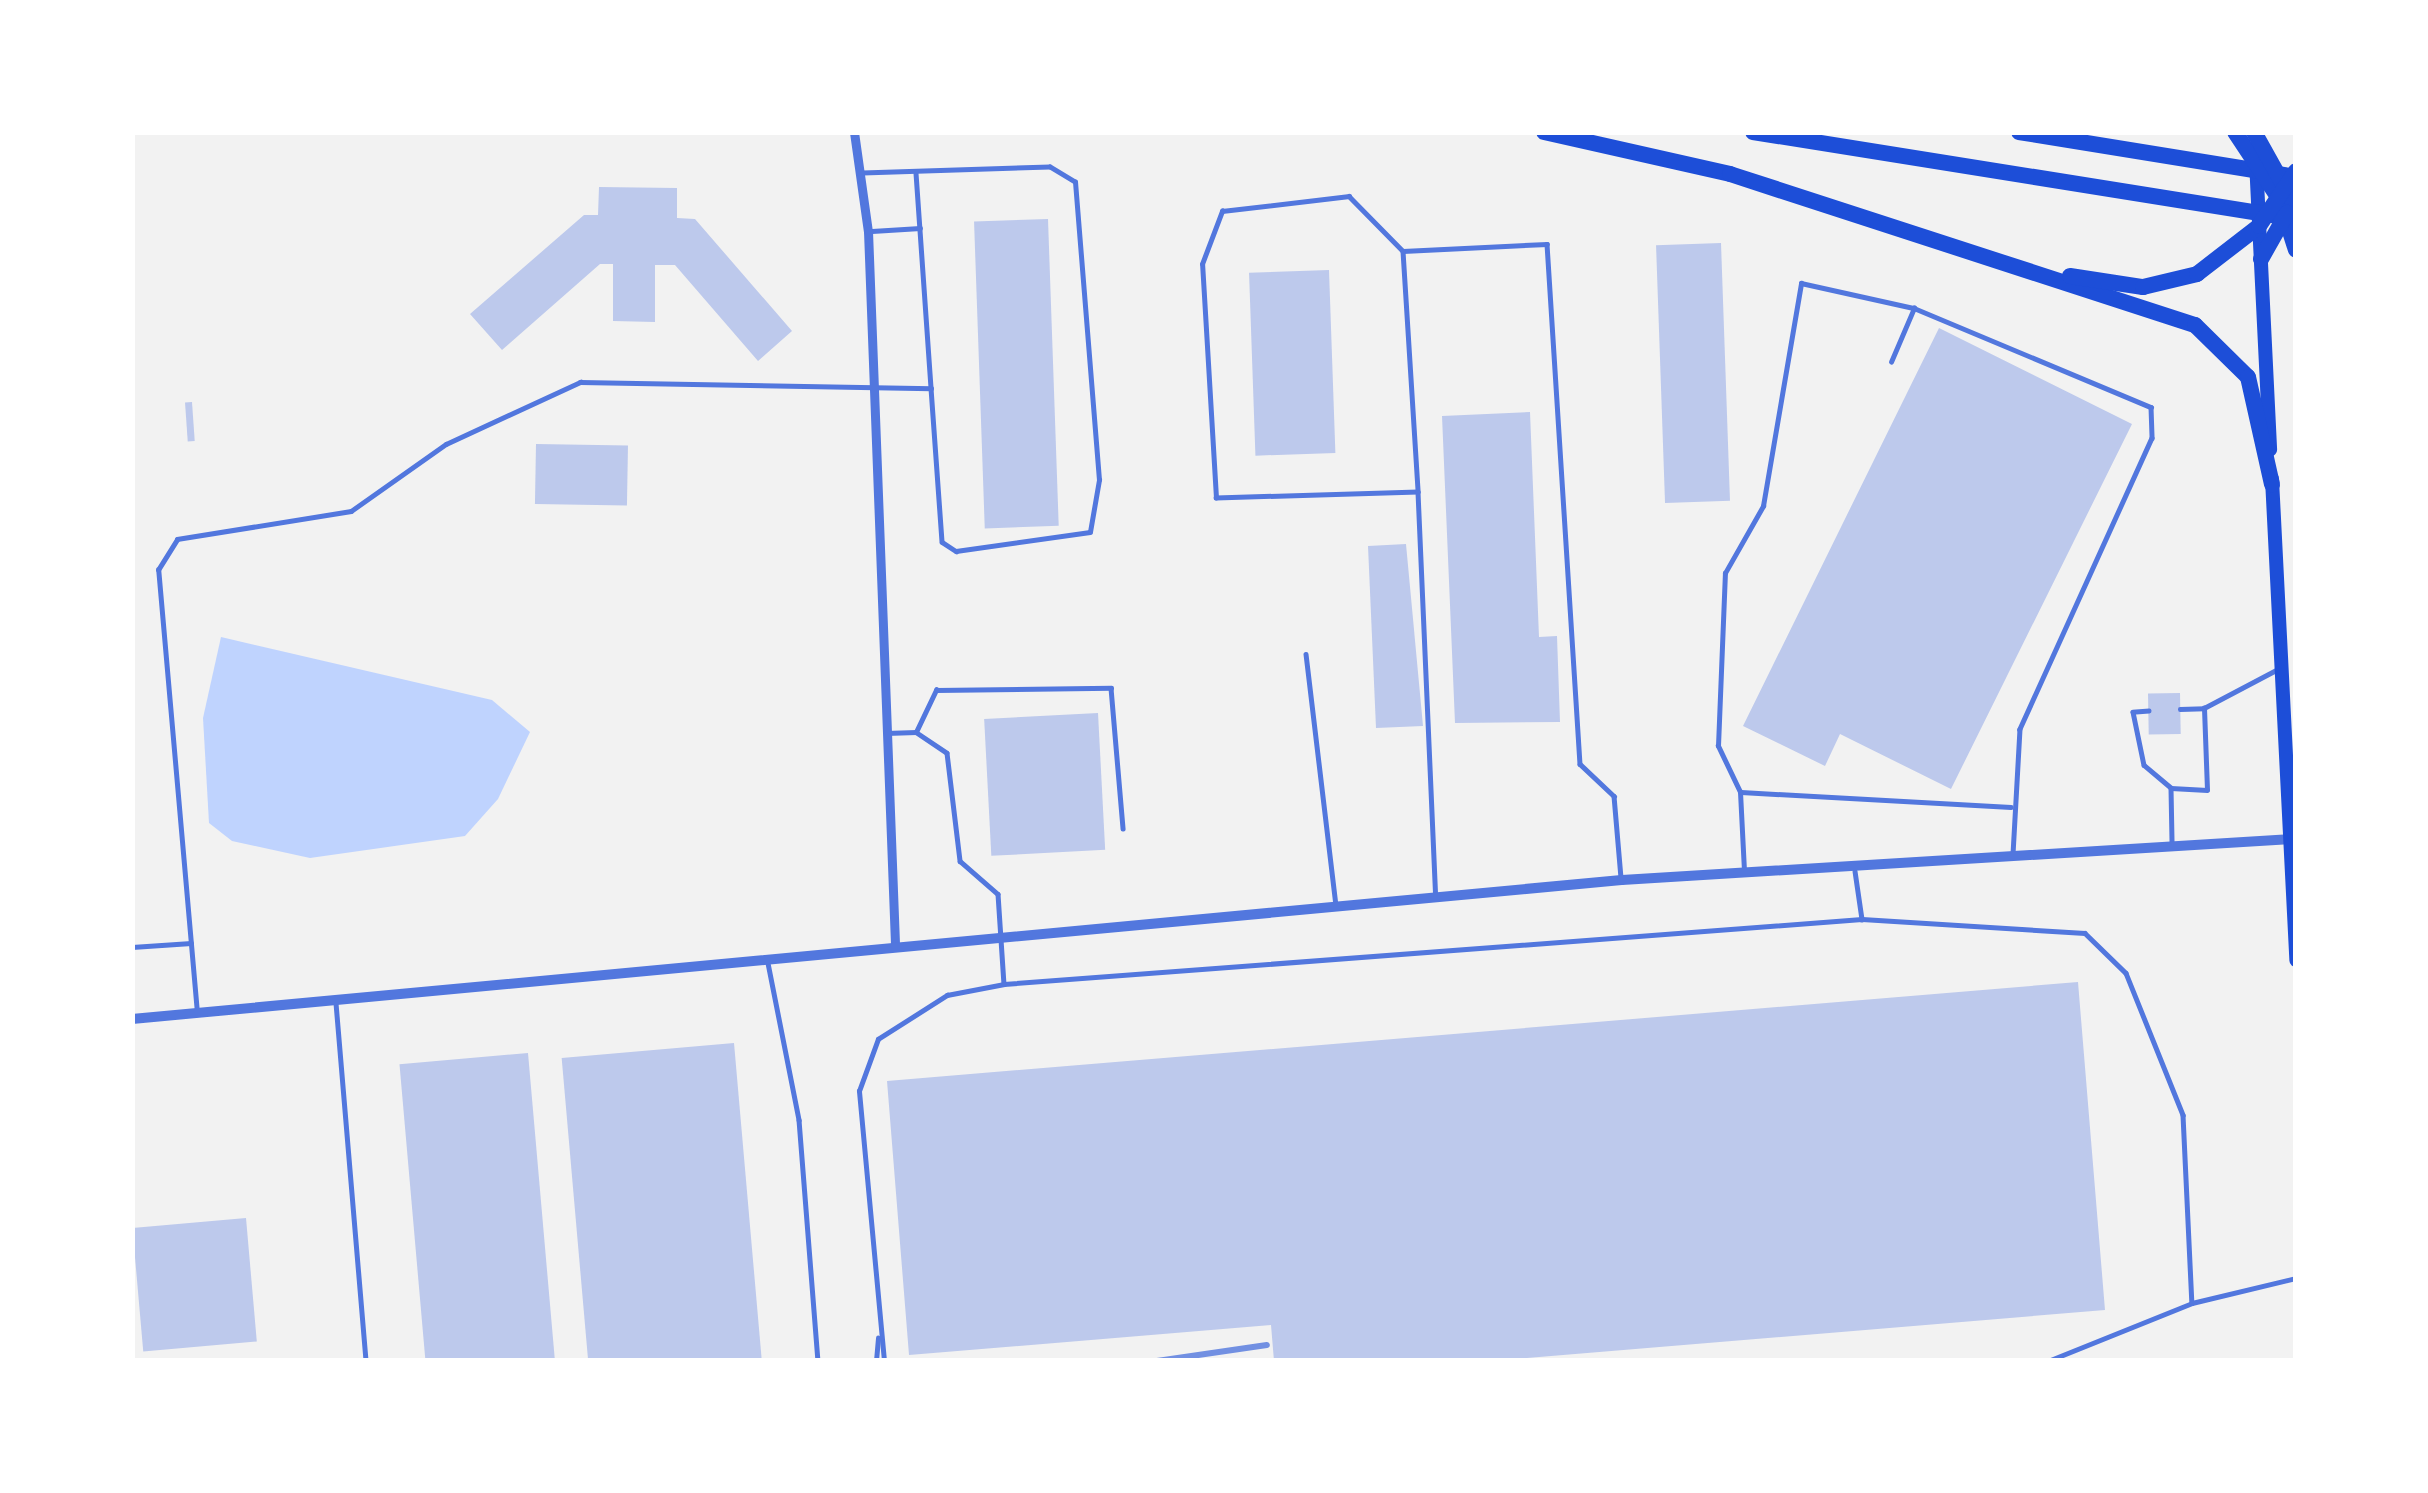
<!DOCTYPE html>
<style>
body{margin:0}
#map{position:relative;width:2428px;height:1493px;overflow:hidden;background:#f2f2f2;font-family:"Work Sans",sans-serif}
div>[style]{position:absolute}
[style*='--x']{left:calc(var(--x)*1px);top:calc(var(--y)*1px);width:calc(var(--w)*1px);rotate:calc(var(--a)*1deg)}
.water>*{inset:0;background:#bfd3fe}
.building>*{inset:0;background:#bdc9ec;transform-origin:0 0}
.service>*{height:4.5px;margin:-2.25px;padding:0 2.25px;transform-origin:2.25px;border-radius:2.25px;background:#5277de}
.minor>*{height:9px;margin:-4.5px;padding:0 4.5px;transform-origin:4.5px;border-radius:4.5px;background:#5277de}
.tertiary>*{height:10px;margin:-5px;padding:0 5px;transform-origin:5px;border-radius:5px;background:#5277de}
.primary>*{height:14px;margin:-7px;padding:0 7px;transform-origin:7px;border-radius:7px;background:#1d4ed8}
.motorway>*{height:16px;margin:-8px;padding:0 8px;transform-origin:8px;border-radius:8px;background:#1d4ed8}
.rail>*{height:6px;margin:-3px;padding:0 3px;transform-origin:3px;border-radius:3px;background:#7290e2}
span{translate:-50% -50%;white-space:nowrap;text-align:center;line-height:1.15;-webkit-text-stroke:12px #fff;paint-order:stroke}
.frame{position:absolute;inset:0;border:135px solid #fff;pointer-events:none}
</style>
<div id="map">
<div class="water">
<i style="clip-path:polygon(221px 637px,492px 700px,530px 732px,498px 799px,465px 836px,310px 858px,232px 841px,209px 823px,203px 718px)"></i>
</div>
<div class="building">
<i style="clip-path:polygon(599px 187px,677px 188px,677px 218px,695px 219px,792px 331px,758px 361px,675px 265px,655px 265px,655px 322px,613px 321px,613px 264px,600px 264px,502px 350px,470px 314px,584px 215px,598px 215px)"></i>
<i style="left:1048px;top:219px;width:307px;height:74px;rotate:88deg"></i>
<i style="left:1721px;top:243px;width:258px;height:65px;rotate:88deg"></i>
<i style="left:1329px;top:270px;width:183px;height:80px;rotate:88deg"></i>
<i style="clip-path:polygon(1939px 328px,2132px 424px,1951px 789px,1840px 734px,1825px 766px,1743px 726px)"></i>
<i style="left:192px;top:402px;width:39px;height:7px;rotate:86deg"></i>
<i style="clip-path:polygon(1530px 412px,1539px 637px,1557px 636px,1560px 722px,1455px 723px,1442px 416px)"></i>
<i style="left:536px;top:444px;width:92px;height:60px;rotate:1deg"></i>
<i style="clip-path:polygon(1406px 544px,1423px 726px,1376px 728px,1368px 546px)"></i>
<i style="left:2180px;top:693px;width:41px;height:32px;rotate:89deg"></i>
<i style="left:1098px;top:713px;width:137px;height:114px;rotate:87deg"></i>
<i style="clip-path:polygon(2078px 982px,2105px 1310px,1491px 1361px,1274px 1361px,1271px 1325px,909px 1355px,887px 1081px)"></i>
<i style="left:734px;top:1043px;width:319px;height:173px;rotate:85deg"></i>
<i style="left:528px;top:1053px;width:309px;height:129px;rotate:85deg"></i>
<i style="left:246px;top:1218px;width:124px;height:114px;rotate:85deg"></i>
</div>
<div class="service">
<i style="--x:916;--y:173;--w:216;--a:86"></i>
<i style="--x:872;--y:231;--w:48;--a:-3.6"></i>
<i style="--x:1403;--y:251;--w:144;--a:-2.8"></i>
<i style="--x:1547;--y:244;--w:521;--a:86.37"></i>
<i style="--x:1580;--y:764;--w:47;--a:43.3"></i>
<i style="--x:1614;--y:796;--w:81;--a:85.1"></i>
<i style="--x:1891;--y:362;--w:59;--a:-66.9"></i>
<i style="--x:1418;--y:492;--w:202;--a:178.3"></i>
<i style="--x:1216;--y:498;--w:234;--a:-93.4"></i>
<i style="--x:1202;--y:264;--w:57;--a:-69.3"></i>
<i style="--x:1222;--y:211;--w:128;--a:-6.7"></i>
<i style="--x:1349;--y:196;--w:77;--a:45.5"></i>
<i style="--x:1403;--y:251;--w:241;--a:86.4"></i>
<i style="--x:1418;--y:492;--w:405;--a:87.5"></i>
<i style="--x:1306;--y:654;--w:254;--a:83.2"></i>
<i style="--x:2180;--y:709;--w:24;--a:-2"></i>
<i style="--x:2149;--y:711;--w:16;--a:176"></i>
<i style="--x:2133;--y:712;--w:54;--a:78.3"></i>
<i style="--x:2144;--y:765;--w:35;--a:40"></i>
<i style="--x:2171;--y:788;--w:36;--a:3"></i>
<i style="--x:2207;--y:790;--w:82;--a:-92.1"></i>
<i style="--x:2204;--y:708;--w:81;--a:-27.8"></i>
<i style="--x:916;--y:732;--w:47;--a:-64.5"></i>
<i style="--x:936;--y:690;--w:175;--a:-0.7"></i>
<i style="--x:1111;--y:688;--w:141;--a:85.1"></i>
<i style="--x:886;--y:733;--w:30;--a:-2"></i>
<i style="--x:916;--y:732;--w:37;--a:34"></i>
<i style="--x:947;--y:753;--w:109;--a:83.1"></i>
<i style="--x:960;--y:861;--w:50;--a:41"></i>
<i style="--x:998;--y:894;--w:90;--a:86.2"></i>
<i style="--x:1004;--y:984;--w:860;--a:-4.33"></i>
<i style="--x:2171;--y:788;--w:54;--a:88.9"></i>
<i style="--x:1741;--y:792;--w:270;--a:3.2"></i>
<i style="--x:1744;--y:871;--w:79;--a:-92.9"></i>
<i style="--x:1740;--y:792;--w:51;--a:-115.6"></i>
<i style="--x:1718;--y:746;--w:173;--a:-87.7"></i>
<i style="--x:1725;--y:573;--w:77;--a:-60.4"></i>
<i style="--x:1763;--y:506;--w:226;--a:-80.3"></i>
<i style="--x:1801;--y:283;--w:116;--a:12.5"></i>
<i style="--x:1914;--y:308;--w:257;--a:22.7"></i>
<i style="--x:2151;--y:407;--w:31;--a:88"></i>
<i style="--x:2152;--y:438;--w:320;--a:114.4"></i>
<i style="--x:2020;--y:729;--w:125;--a:93.2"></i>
<i style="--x:1855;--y:871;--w:49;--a:81.7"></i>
<i style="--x:1862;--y:919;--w:223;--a:3.6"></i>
<i style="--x:2085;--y:933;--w:57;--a:44.3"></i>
<i style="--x:2126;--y:973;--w:153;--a:68.1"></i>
<i style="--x:2183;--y:1115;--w:188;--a:87.3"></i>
<i style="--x:132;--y:947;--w:59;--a:-3.9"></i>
<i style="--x:768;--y:963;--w:160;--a:78.8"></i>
<i style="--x:799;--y:1120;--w:242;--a:85.5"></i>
<i style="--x:336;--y:1003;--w:359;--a:85.2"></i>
<i style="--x:197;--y:1013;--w:445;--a:-95"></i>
<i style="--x:158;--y:570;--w:36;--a:-58"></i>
<i style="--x:177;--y:539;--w:176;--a:-9.1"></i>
<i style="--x:351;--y:511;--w:116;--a:-35.2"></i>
<i style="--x:446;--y:444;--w:148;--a:-24.8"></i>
<i style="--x:580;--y:382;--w:351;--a:1"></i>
<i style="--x:931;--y:388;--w:154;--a:85.9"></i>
<i style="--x:942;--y:542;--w:17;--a:33"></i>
<i style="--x:956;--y:551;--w:135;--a:-8.1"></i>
<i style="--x:1090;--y:532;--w:53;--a:-80.2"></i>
<i style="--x:1099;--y:480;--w:299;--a:-94.6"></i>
<i style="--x:1075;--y:182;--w:29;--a:-149"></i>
<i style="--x:1050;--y:167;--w:187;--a:178.2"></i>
<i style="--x:876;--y:1361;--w:23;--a:-85"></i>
<i style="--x:884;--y:1361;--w:271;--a:-95.3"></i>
<i style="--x:859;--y:1091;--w:55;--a:-69.9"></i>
<i style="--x:878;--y:1039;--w:82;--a:-32.5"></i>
<i style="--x:947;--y:995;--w:58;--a:-10.9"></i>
<i style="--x:2048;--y:1361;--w:155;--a:-21.9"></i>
<i style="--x:2192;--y:1303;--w:107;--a:-13.5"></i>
</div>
<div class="minor">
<i style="--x:854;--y:132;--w:100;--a:82"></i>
<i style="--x:868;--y:231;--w:714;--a:87.83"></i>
</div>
<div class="tertiary">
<i style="--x:132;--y:1019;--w:1496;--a:-5.33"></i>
<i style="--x:1622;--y:880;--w:672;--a:-3.5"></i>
</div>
<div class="primary">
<i style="--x:2256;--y:161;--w:289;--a:87.2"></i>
<i style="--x:2272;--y:479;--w:482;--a:87.1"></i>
</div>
<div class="motorway">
<i style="--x:1544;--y:132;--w:191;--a:12.7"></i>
<i style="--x:1730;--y:174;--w:489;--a:18"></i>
<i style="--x:2195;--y:325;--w:74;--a:44.5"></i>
<i style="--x:2248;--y:377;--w:110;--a:77.4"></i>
<i style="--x:1753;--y:132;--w:550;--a:9.1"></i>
<i style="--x:2019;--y:132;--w:281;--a:9.2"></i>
<i style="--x:2235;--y:132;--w:82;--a:56.5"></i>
<i style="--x:2280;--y:200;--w:52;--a:72.3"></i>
<i style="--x:2254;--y:132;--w:86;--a:60.8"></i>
<i style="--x:2261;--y:259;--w:53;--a:-60.5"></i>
<i style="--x:2070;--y:276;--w:74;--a:8.6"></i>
<i style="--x:2143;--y:287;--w:56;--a:-13.5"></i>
<i style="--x:2197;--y:274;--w:78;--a:-37.7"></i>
<i style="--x:2259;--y:226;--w:66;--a:-56.1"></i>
</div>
<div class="rail">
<i style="--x:1157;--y:1361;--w:111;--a:-8.3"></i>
</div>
<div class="frame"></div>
</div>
